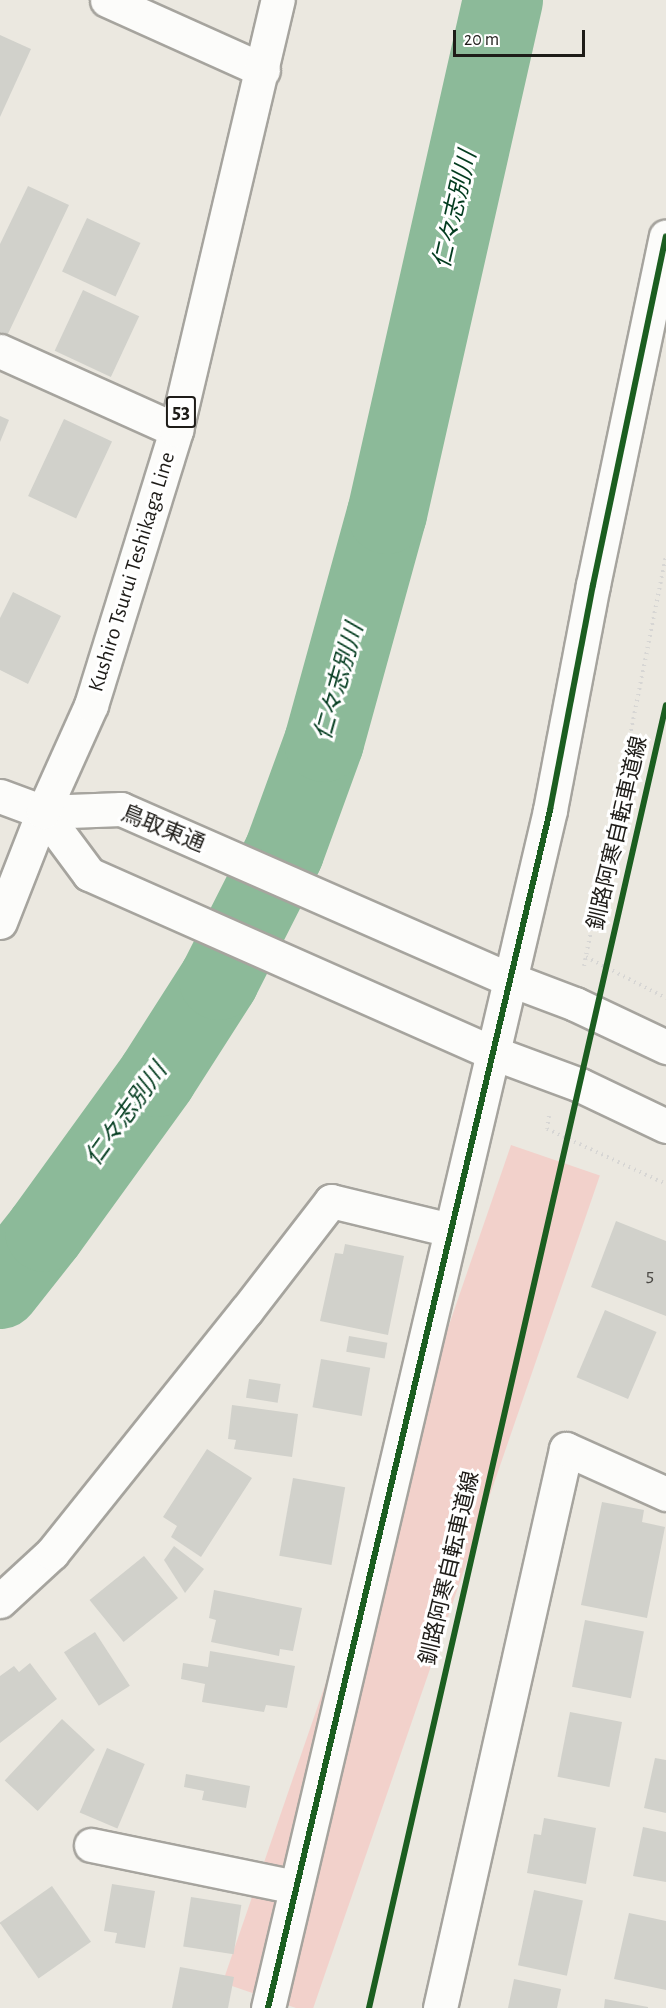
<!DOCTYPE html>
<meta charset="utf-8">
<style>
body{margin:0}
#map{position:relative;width:666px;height:2008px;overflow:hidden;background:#ebe8e0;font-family:"Alegreya Sans","Noto Sans JP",sans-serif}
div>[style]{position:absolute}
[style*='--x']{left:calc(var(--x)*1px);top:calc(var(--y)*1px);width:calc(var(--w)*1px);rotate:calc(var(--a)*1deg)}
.green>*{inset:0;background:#f2d1cb;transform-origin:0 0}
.river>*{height:80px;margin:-40px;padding:0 40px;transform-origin:40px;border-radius:40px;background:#8cba99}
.building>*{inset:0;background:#d1d1cb;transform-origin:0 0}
.path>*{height:4px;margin-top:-2px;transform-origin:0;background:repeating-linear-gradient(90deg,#d7d6d4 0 1.5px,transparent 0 6px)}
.roads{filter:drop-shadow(2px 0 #a6a49e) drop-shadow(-2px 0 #a6a49e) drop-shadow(0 2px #a6a49e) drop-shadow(0 -2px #a6a49e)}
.minor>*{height:33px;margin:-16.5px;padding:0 16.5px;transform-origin:16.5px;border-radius:16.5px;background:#fcfcfa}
.major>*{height:33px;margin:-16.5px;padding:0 16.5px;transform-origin:16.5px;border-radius:16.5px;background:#fcfcfa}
.cycleway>*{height:6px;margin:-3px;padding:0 3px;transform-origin:3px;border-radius:3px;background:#1b5e20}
span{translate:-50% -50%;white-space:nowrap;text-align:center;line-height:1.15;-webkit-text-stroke:6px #fff;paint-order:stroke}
.number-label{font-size:20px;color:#4b4945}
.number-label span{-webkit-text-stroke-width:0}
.shield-label span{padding:2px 4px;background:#fff;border:2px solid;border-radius:4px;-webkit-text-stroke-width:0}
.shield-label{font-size:21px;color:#1e1c18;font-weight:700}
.street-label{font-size:22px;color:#1e1c18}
.water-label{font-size:24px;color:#023b1e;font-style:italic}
.scale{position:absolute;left:453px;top:30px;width:132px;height:27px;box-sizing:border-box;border:3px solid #1e1c18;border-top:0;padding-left:8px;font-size:18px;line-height:21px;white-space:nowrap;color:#1e1c18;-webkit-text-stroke:4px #fff;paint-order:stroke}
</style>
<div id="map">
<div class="green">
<i style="left:511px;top:1145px;width:94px;height:886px;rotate:19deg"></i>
</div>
<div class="river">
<i style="--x:0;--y:1289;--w:73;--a:-51.7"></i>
<i style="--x:45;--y:1232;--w:191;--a:-54.1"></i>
<i style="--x:157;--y:1077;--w:115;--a:-57.4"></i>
<i style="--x:219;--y:980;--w:144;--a:-63.1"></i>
<i style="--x:284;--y:852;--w:117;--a:-70"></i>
<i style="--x:324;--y:742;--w:237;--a:-74.6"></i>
<i style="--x:387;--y:514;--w:527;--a:-77.28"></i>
</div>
<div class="building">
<i style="clip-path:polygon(0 35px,31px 49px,0 117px)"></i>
<i style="clip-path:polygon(28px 186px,69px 205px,6px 338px,0 335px,0 244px)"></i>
<i style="left:87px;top:218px;width:59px;height:59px;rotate:25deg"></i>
<i style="left:83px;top:290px;width:62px;height:67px;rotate:25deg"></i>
<i style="clip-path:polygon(0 416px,9px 420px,0 442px)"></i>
<i style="left:64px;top:419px;width:53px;height:85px;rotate:25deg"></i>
<i style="clip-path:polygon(13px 592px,61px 616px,28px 684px,0 670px,0 618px)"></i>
<i style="clip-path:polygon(616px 1221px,666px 1241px,666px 1316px,591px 1287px)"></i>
<i style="clip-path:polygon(345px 1244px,404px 1256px,388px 1335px,320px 1321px,335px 1253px,343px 1254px)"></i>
<i style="left:605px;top:1310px;width:56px;height:73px;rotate:23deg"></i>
<i style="left:349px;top:1336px;width:39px;height:16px;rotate:10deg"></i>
<i style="left:321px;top:1359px;width:50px;height:49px;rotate:10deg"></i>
<i style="left:249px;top:1379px;width:32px;height:19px;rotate:9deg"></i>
<i style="clip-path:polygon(232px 1405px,298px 1414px,292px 1457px,234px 1449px,236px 1440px,228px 1439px)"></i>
<i style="clip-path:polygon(207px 1449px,252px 1478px,201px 1557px,171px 1537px,177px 1526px,163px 1517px)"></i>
<i style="left:293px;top:1478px;width:53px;height:79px;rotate:10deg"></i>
<i style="clip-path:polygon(602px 1502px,644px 1510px,642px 1522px,665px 1527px,647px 1618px,581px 1605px)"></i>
<i style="clip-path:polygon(174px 1546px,204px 1569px,185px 1593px,164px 1560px)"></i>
<i style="left:144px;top:1556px;width:54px;height:70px;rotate:51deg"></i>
<i style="clip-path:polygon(214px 1590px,302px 1608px,293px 1651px,280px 1649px,279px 1656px,211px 1642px,216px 1620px,209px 1618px)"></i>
<i style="left:585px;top:1620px;width:60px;height:68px;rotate:11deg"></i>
<i style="left:95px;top:1632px;width:64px;height:37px;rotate:57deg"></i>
<i style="clip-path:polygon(210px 1651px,295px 1666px,287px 1708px,266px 1705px,264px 1712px,202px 1702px,205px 1684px,181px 1679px,183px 1663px,208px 1667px)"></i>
<i style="clip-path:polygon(30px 1663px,57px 1699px,0 1743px,0 1676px,14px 1666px,19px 1672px)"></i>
<i style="left:570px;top:1712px;width:53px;height:66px;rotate:11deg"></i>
<i style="left:62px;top:1719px;width:45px;height:84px;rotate:43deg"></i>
<i style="left:107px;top:1748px;width:41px;height:70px;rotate:23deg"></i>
<i style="clip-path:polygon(655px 1758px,666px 1760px,666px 1813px,644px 1808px)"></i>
<i style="clip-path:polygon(186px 1774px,250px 1786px,246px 1808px,202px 1800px,204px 1791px,184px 1787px)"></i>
<i style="clip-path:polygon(544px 1818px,596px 1828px,586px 1884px,527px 1873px,534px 1834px,541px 1835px)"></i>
<i style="clip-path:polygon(643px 1827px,666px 1832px,666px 1882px,633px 1876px)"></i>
<i style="clip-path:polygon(112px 1884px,155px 1891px,145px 1948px,115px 1943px,117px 1933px,104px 1931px)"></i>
<i style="left:52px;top:1886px;width:68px;height:64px;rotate:55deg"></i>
<i style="left:534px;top:1890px;width:50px;height:77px;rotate:12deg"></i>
<i style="left:191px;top:1897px;width:51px;height:50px;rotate:9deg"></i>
<i style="clip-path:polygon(629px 1913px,666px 1921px,666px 1990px,614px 1979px)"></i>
<i style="clip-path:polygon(180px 1967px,234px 1977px,228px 2008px,172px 2008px)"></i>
<i style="clip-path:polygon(514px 1979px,561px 1989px,557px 2008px,508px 2008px)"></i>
<i style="clip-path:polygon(605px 1999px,648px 2007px,648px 2008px,604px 2008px)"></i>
</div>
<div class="path">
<i style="--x:586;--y:957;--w:90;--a:27.1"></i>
<i style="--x:584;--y:966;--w:419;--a:-78.7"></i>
<i style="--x:549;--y:1116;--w:13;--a:99"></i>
<i style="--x:547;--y:1129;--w:131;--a:24.8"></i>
</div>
<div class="roads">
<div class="minor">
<i style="--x:107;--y:0;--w:171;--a:24.2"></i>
<i style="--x:0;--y:351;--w:193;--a:24.2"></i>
<i style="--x:43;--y:812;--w:77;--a:53.4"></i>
<i style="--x:89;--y:874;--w:440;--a:23.9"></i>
<i style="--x:491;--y:1052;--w:95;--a:20.3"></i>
<i style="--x:580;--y:1085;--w:95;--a:25.5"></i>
<i style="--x:43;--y:812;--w:78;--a:-2.2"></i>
<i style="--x:121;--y:809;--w:424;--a:23.7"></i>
<i style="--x:509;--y:979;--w:71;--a:20.7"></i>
<i style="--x:575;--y:1004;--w:101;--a:25.3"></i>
<i style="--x:0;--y:922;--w:118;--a:-68.6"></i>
<i style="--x:0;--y:1601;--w:71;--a:-42.7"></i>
<i style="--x:52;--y:1553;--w:310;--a:-51.3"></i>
<i style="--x:246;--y:1311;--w:139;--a:-52.3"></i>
<i style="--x:331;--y:1201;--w:123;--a:13.6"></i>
<i style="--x:91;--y:1845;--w:209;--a:11.6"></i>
<i style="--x:268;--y:2008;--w:1231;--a:-76.75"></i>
<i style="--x:550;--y:810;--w:229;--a:-79.2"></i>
<i style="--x:593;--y:585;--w:356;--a:-78.2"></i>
<i style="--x:440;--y:2008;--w:573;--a:-77.3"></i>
<i style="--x:566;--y:1449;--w:110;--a:24.2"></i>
</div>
<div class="major">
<i style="--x:0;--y:796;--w:46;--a:20.4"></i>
<i style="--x:43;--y:812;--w:117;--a:-65.8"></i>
<i style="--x:91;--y:705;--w:288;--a:-72.8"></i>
<i style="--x:176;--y:430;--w:442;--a:-76.7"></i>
</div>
</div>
<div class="cycleway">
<i style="--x:268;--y:2008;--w:1231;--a:-76.75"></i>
<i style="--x:550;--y:810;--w:229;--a:-79.2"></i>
<i style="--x:593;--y:585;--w:356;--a:-78.2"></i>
<i style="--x:369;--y:2008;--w:1336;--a:-77.16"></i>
</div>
<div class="number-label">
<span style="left:650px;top:1275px">5</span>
</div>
<div class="shield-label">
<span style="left:181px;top:412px">53</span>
</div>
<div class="street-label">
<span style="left:132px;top:572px;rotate:-73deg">Kushiro Tsurui Teshikaga Line</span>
<span style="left:163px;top:829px;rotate:22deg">鳥取東通</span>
<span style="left:618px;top:833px;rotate:-77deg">釧路阿寒自転車道線</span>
<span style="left:450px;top:1568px;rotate:-77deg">釧路阿寒自転車道線</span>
</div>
<div class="water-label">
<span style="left:456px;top:210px;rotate:-77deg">仁々志別川</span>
<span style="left:340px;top:682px;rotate:-74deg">仁々志別川</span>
<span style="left:127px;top:1115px;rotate:-54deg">仁々志別川</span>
</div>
<div class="scale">20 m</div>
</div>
